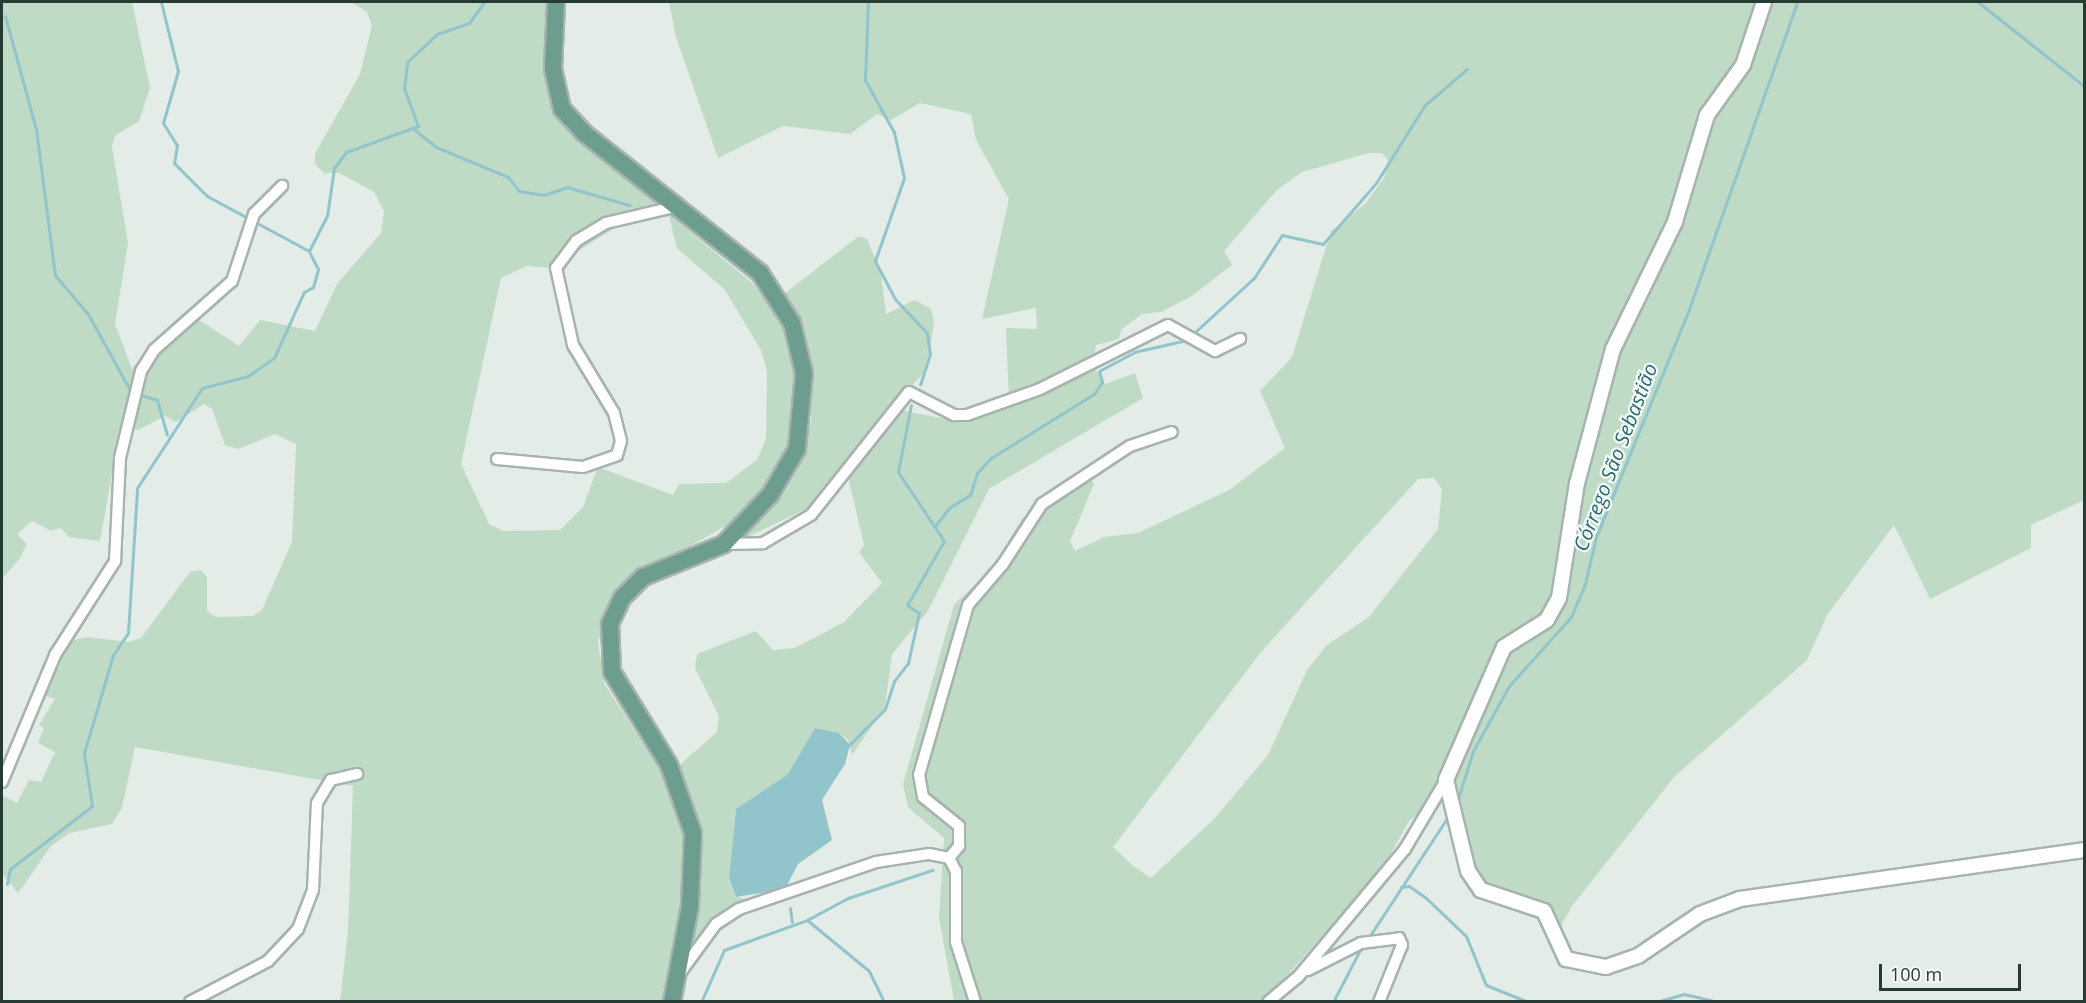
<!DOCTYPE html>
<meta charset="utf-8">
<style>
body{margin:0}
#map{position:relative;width:2086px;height:1003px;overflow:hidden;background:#e4ece8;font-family:"Open Sans",sans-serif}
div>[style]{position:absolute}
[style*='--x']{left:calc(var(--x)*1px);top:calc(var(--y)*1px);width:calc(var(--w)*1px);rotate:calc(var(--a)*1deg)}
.green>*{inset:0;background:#bfdbc5}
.water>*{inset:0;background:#91c4cb}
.stream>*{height:3px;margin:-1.5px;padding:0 1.5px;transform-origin:1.5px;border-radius:1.5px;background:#91c4cb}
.roads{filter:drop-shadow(2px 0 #a7b3ae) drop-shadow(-2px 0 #a7b3ae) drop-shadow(0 2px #a7b3ae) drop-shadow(0 -2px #a7b3ae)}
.minor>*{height:10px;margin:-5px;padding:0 5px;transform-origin:5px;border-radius:5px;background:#fff}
.tertiary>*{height:14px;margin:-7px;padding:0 7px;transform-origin:7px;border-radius:7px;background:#fff}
.primary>*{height:16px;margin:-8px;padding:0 8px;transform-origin:8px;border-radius:8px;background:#6d9d8e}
span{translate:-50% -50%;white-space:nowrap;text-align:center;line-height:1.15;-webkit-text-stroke:4.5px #f4f9f6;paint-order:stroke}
.water-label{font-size:20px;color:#256871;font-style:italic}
.frame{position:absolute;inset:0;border:3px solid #253b34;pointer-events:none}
.scale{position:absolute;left:1879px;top:964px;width:142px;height:27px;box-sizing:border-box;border:3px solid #253b34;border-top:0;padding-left:8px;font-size:18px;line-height:21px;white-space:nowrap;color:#253b34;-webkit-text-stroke:4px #f4f9f6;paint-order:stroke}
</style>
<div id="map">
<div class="green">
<i style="clip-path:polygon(evenodd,2px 2px,132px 2px,150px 88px,139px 121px,115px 136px,112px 147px,128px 243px,115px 324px,132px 369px,187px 312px,239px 346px,260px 320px,315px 331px,337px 284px,381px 233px,384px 211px,374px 192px,339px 173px,324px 173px,315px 164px,315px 154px,360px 74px,372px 25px,367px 12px,351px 2px,549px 2px,559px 116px,571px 134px,751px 282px,774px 310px,791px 343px,797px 386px,794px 426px,782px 465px,764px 494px,740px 518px,664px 561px,605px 621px,598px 642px,604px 683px,669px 784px,684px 825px,687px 868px,667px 1001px,340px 1001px,348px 932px,353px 786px,135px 747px,122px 808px,112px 824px,70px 833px,51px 846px,18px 893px,2px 874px,2px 795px,17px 803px,29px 780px,41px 782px,55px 752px,38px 743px,44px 728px,39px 725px,55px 699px,34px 691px,50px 654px,68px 641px,88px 637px,128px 642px,141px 638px,190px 572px,201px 570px,207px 577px,207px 611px,216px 617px,253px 616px,262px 610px,292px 542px,296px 444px,275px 434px,238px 449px,225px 445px,212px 409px,204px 404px,176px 422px,165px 416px,138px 430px,121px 424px,100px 541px,69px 537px,61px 528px,51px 531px,32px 521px,17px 534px,27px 544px,20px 558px,2px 579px,2px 2px,669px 216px,677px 248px,725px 290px,761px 350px,767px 372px,766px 439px,757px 460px,726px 483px,679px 484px,673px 495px,598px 467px,583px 507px,560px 530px,503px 531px,489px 524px,461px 464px,501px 278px,527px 266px,562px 269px,575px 253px,616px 227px,669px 216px)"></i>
<i style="clip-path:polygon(evenodd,669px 2px,2084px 2px,2084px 500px,2031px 525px,2031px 548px,1930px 599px,1894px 525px,1827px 615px,1807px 660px,1675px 776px,1572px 906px,1553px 940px,1542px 921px,1509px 909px,1482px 887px,1466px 847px,1462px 814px,1453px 805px,1435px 802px,1409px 821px,1385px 864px,1265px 1001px,954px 1001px,939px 918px,944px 838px,908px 807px,903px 784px,954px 605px,992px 568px,1022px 519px,1086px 472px,1094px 484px,1070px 541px,1075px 551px,1104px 537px,1138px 533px,1229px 490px,1285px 448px,1260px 391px,1292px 357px,1331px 231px,1366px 203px,1384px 178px,1388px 160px,1382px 153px,1369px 153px,1302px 172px,1277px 190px,1224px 251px,1232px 265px,1192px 296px,1161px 312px,1142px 314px,1121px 330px,1119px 339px,1096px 345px,1093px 366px,1105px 384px,1135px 373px,1143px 398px,989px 489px,928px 611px,892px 654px,885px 707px,852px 755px,848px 740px,839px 733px,815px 728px,788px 774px,736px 809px,729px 882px,736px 897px,746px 899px,688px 949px,695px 890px,674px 770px,717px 732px,719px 716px,695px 668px,697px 654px,756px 631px,773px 650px,795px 648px,844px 622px,882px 583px,859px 552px,864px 545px,846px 468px,806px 509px,741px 540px,783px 495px,798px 469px,811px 420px,810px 361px,780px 297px,859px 236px,867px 239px,881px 273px,886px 314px,915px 300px,931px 309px,934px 323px,926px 371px,890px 408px,946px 419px,1009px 403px,1006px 328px,1037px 329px,1036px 308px,982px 319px,1009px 199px,976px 140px,971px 114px,920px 103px,891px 120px,877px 114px,850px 134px,783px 126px,718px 158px,676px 37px,669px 2px,1434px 478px,1442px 489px,1438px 529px,1369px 617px,1327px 645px,1307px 670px,1268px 755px,1215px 818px,1151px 878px,1133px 866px,1113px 847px,1261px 652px,1418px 479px,1434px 478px)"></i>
</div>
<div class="water">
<i style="clip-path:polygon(815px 728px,839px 733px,850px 745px,845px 764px,822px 800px,832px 840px,798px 864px,785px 889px,736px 897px,729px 879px,736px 809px,788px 774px)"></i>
</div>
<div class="stream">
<i style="--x:161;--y:2;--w:71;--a:76.2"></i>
<i style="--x:178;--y:71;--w:54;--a:106.1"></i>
<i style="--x:163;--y:123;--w:26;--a:58"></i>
<i style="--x:177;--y:145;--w:18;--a:99"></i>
<i style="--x:174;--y:163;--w:47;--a:45"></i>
<i style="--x:207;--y:196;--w:44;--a:28.3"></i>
<i style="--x:868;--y:2;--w:78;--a:92.2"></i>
<i style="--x:865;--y:80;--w:60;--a:60.9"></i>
<i style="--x:894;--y:132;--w:47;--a:77.7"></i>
<i style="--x:904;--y:178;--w:88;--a:109.3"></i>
<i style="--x:875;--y:261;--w:43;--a:62.2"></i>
<i style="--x:895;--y:299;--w:47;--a:46.7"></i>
<i style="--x:927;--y:333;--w:21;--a:82"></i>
<i style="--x:930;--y:354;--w:32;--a:108"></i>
<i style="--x:1978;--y:2;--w:135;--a:38.4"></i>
<i style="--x:5;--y:16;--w:117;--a:74.7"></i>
<i style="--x:36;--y:129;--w:147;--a:82.6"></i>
<i style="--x:55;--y:275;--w:51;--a:49.8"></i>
<i style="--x:88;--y:314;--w:87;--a:61.1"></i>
<i style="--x:415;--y:130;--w:27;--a:39"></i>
<i style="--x:436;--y:147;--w:78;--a:22.6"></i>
<i style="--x:508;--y:177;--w:18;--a:52"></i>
<i style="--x:519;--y:191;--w:25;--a:9"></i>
<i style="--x:544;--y:195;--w:24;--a:-19"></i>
<i style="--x:567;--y:187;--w:65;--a:16.2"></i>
<i style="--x:309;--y:251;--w:39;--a:-63"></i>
<i style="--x:327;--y:216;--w:49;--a:-81.7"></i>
<i style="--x:334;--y:168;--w:20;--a:-53"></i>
<i style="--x:346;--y:152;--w:77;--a:-19.9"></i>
<i style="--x:418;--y:126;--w:40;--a:-110.2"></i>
<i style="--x:404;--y:88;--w:26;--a:-83"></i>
<i style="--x:407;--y:62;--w:41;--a:-43"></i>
<i style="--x:437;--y:34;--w:34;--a:-19"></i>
<i style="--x:469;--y:23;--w:26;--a:-54"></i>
<i style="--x:1195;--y:332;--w:80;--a:-42.5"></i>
<i style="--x:1254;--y:278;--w:51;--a:-56.9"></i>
<i style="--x:1282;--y:235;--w:42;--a:12.4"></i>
<i style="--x:1323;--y:244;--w:81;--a:-49"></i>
<i style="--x:1376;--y:183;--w:92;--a:-57.9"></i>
<i style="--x:1425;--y:105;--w:55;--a:-40.6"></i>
<i style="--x:141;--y:395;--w:17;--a:17"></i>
<i style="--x:157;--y:400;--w:36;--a:74"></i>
<i style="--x:935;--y:526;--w:24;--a:-52"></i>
<i style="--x:950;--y:507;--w:23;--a:-31"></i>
<i style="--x:970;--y:495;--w:23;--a:-72"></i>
<i style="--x:977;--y:473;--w:21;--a:-47"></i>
<i style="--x:991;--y:458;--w:121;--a:-31.9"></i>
<i style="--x:1094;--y:394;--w:14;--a:-56"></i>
<i style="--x:1102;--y:382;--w:11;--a:-105"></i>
<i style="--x:1099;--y:371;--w:40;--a:-28"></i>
<i style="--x:1134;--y:352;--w:54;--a:-12.8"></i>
<i style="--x:849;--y:745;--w:51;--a:-45"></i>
<i style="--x:885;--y:709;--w:29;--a:-72"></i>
<i style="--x:894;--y:681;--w:23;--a:-52"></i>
<i style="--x:908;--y:663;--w:51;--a:-77.6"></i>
<i style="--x:919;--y:613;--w:14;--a:-146"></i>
<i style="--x:907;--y:605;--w:74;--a:-60"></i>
<i style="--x:944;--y:541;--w:83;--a:-123.7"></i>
<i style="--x:898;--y:472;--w:68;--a:-79"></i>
<i style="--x:1457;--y:802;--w:53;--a:-72.6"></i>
<i style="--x:1473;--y:751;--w:74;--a:-61"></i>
<i style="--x:1509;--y:686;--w:93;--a:-48.1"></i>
<i style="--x:1571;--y:617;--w:36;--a:-67"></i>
<i style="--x:1585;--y:584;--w:48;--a:-76.8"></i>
<i style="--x:1596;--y:537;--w:246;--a:-67.8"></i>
<i style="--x:1689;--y:309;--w:325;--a:-70.6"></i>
<i style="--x:7;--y:884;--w:15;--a:-79"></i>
<i style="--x:10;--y:869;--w:103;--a:-37.5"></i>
<i style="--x:92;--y:806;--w:54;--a:-98.6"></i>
<i style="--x:84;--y:753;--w:102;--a:-73.5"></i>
<i style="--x:113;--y:655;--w:27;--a:-56"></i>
<i style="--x:128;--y:633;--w:145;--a:-86.4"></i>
<i style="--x:137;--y:488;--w:119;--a:-57"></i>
<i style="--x:202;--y:388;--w:48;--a:-14.6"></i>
<i style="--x:248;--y:376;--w:32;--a:-35"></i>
<i style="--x:274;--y:358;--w:72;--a:-65.6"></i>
<i style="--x:304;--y:292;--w:10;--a:-29"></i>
<i style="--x:313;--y:287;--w:19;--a:-74"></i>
<i style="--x:318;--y:269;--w:20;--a:-117"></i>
<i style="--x:309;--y:251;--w:59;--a:-151.7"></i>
<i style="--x:1401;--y:887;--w:8;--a:-7"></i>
<i style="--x:1409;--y:886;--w:19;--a:35"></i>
<i style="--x:1425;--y:897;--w:57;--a:43.6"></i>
<i style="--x:1466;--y:936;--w:53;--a:67.8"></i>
<i style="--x:1486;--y:985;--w:45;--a:22"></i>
<i style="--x:790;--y:908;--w:14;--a:82"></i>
<i style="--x:807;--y:920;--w:47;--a:-28.2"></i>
<i style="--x:848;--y:898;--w:89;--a:-18.4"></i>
<i style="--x:1367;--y:940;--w:149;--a:-56.7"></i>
<i style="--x:701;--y:1002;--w:57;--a:-66.1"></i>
<i style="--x:724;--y:950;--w:88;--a:-19.9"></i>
<i style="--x:807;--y:920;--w:80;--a:39.4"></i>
<i style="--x:869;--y:971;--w:34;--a:64"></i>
<i style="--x:1333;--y:1002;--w:61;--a:-62.6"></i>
<i style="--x:1656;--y:1002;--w:29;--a:-16"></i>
<i style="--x:1684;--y:994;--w:35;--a:13"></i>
</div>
<div class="roads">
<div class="minor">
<i style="--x:497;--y:459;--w:86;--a:5.3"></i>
<i style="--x:583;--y:467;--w:36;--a:-19"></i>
<i style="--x:617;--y:455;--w:15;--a:-74"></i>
<i style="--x:621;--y:441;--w:29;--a:-104"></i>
<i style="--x:614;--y:413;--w:79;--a:-121.1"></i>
<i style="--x:573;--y:345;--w:79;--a:-102.4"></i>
<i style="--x:556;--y:268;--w:34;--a:-53"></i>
<i style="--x:576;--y:241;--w:35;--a:-31"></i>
<i style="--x:606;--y:223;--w:74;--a:-13.3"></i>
<i style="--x:724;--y:544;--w:39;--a:-1"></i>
<i style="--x:763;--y:543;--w:56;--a:-30.3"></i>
<i style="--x:811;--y:515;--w:157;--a:-51.5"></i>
<i style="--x:909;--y:392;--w:51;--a:27.1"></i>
<i style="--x:954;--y:415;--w:13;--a:0"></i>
<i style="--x:967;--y:415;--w:77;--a:-19.6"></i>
<i style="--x:1040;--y:389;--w:143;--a:-26.6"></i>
<i style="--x:1168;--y:325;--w:54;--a:29"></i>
<i style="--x:1215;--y:351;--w:28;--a:-26"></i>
<i style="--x:2;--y:782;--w:138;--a:-67.3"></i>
<i style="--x:55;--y:655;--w:112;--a:-57.4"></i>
<i style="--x:115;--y:561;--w:103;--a:-87.2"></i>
<i style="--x:120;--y:458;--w:89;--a:-76.4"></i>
<i style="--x:141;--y:371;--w:25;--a:-58"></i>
<i style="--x:154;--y:350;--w:104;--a:-41.5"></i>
<i style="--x:232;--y:281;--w:71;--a:-71.8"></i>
<i style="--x:254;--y:214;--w:40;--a:-45"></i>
<i style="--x:949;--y:858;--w:16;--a:-50"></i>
<i style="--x:959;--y:846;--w:20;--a:-90"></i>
<i style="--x:959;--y:826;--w:46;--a:-141.1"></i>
<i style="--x:923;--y:797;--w:22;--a:-100"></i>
<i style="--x:919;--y:775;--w:177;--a:-73.9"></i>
<i style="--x:968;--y:605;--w:54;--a:-49.5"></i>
<i style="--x:1003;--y:564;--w:72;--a:-57"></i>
<i style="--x:1042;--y:504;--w:105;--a:-33.4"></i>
<i style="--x:1130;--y:446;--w:44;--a:-18.4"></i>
<i style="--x:1308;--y:970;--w:59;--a:-27"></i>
<i style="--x:1361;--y:943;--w:38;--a:-7"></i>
<i style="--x:1399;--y:938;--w:8;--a:67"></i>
<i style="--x:1402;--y:945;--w:61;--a:112"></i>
<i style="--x:680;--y:973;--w:61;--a:-53.7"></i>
<i style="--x:716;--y:924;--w:27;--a:-33"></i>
<i style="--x:739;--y:909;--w:145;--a:-18.9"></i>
<i style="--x:876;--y:862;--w:54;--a:-8.6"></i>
<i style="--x:929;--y:854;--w:20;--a:11"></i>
<i style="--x:949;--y:858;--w:15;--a:62"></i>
<i style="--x:956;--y:871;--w:71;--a:90"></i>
<i style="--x:956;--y:942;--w:63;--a:72.4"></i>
<i style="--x:190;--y:1002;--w:88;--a:-27.7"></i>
<i style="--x:268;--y:961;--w:44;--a:-46.8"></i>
<i style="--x:298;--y:929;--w:42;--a:-69"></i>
<i style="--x:313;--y:890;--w:87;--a:-87.4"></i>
<i style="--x:317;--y:803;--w:27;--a:-59"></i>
<i style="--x:331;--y:780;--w:27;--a:-13"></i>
<i style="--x:1268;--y:1002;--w:39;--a:-40"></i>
<i style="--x:1298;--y:977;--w:167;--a:-50.1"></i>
<i style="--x:1405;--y:849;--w:80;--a:-59.3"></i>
</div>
<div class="tertiary">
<i style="--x:1764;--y:2;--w:66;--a:108.4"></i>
<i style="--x:1743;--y:65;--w:62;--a:125.8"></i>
<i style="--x:1707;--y:115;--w:112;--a:106.7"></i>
<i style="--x:1675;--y:222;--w:141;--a:116"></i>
<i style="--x:1613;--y:349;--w:139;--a:105"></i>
<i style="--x:1577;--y:483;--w:116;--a:98.9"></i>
<i style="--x:1559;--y:598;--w:25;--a:119"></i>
<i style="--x:1547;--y:620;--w:51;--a:147.9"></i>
<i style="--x:1504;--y:647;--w:145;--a:113.6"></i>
<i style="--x:1446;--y:780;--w:94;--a:76.4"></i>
<i style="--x:1468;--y:871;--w:23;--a:56"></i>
<i style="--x:1481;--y:890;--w:66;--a:18.4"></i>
<i style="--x:1544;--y:911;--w:53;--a:65.4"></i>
<i style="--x:1566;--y:959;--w:41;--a:11.3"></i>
<i style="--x:1606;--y:967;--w:34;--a:-19"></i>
<i style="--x:1638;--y:956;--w:75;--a:-34.1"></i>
<i style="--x:1700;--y:914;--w:43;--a:-20.6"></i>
<i style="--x:1740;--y:899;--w:347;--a:-8.1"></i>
</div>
<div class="primary">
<i style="--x:556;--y:2;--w:67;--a:92.6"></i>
<i style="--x:553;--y:69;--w:41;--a:77.3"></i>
<i style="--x:562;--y:109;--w:33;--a:47"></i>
<i style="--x:584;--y:133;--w:225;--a:38.5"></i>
<i style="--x:760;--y:273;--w:59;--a:57.4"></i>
<i style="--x:792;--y:323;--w:51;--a:76.5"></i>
<i style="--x:804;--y:373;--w:76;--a:95.3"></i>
<i style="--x:797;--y:449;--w:53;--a:120.4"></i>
<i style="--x:770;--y:495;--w:67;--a:133.2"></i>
<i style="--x:724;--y:544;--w:87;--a:157.8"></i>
<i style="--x:643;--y:577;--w:30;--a:135"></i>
<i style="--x:622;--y:598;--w:29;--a:115"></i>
<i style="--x:610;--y:624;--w:48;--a:87.6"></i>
<i style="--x:612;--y:672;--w:109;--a:58.5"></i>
<i style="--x:669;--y:765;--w:72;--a:70.6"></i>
<i style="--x:693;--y:833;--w:73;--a:92.4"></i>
<i style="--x:690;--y:906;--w:98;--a:100.6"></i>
</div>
</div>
<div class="water-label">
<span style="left:1615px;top:457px;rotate:-69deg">Córrego São Sebastião</span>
</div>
<div class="frame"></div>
<div class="scale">100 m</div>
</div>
